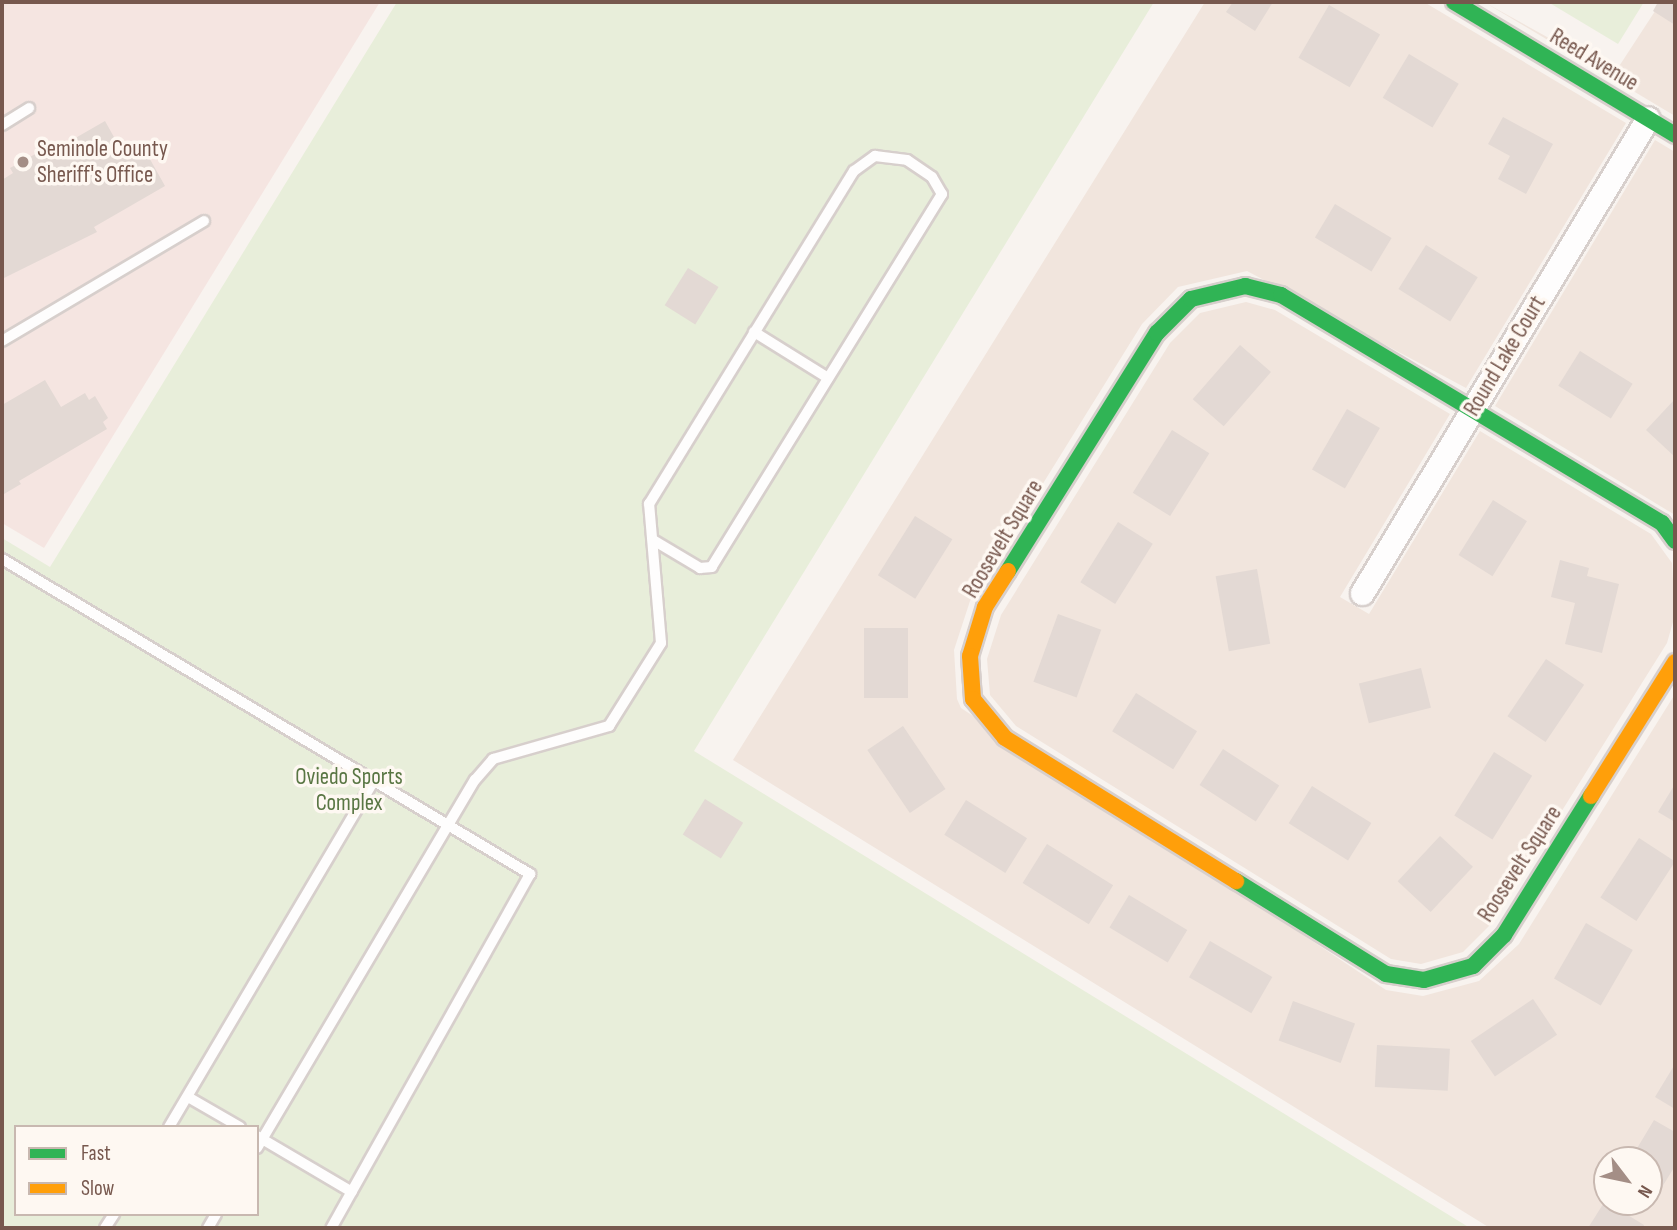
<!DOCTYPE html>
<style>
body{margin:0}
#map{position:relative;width:1677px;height:1230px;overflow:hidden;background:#f8f3ef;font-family:"Sofia Sans Condensed",sans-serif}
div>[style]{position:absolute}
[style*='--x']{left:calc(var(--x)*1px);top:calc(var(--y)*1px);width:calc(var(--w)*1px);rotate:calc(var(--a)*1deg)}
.residential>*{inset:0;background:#f1e5dd}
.commercial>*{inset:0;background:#f5e5e1}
.green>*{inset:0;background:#e8eeda}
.building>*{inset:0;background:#e3d9d4;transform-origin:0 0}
.roads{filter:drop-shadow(2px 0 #d7cfcc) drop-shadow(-2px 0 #d7cfcc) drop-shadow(0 2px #d7cfcc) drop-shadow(0 -2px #d7cfcc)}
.lane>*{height:10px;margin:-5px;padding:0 5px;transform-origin:5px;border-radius:5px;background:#fefdfd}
.street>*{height:23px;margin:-11.5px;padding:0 11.5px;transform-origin:11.5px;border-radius:11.5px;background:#fefdfd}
.fast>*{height:16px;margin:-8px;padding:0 8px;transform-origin:8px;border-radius:8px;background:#30b455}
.slow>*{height:16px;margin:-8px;padding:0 8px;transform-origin:8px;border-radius:8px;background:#ff9f0a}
.dots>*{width:19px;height:19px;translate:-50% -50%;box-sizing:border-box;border:4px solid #fef8f2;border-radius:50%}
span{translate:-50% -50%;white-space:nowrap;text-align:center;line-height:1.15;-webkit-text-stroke:7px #fef8f2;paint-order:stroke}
.street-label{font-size:23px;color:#77584e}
.poi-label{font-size:23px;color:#77584e}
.left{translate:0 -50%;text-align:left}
.park-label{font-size:23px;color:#597643}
.frame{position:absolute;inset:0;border:4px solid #77584e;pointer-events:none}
.legend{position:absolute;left:14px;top:1125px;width:245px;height:91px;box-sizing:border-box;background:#fef8f2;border:2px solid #c8b8b0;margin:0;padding:9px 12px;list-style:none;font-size:21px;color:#77584e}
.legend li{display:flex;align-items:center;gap:14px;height:35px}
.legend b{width:35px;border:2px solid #c8b8b0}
.north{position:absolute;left:1593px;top:1146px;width:70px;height:70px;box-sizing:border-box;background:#fef8f2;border:2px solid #c8b8b0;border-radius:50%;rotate:122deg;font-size:19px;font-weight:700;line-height:28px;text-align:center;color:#77584e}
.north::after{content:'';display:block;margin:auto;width:24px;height:32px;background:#a48e86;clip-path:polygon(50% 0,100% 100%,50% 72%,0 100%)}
</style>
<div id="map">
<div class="residential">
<i style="clip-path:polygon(evenodd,1205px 2px,1424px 2px,1626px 123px,1466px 388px,1247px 271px,1178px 287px,1142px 324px,970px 601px,954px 650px,957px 699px,961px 708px,1386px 990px,1423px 996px,1479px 981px,1519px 944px,1675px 694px,1675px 1228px,1490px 1228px,733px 760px,1205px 2px,1607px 1160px,1649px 1160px,1649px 1202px,1607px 1202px,1607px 1160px)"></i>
<i style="clip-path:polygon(1484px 2px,1614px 74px,1661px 2px,1675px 2px,1675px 116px)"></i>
<i style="clip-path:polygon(1655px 140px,1675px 152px,1675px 515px,1495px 406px)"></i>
<i style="clip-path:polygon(1246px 302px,1275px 310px,1450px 414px,1340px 597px,1369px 614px,1480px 431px,1651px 534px,1672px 563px,1675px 615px,1667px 643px,1491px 924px,1463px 952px,1421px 964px,1391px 959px,1016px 726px,990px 695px,987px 659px,1001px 615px,1170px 343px,1200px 313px)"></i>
</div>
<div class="commercial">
<i style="clip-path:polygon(2px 2px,380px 2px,44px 548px,2px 523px)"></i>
</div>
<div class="green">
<i style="clip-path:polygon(evenodd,397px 2px,1154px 2px,694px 751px,1470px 1228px,2px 1228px,2px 538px,50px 567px,397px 2px,16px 1127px,257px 1127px,257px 1214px,16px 1214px,16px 1127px)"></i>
<i style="clip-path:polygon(1548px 2px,1644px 2px,1618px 44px)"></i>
</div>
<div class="building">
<i style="clip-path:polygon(1233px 2px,1273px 2px,1255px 31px,1226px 12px)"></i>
<i style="clip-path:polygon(1658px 2px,1675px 2px,1675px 25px,1653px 11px)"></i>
<i style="left:1329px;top:5px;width:59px;height:61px;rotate:30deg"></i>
<i style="left:1409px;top:54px;width:58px;height:51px;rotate:31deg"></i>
<i style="clip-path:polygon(1503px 117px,1553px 144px,1526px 194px,1498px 179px,1510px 156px,1488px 144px)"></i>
<i style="clip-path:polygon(105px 121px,124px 155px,142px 145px,165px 186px,94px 227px,97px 232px,4px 278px,2px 180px,13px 173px,10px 168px,48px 147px,51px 152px)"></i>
<i style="left:1335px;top:204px;width:66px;height:39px;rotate:31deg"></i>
<i style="left:1426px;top:245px;width:61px;height:52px;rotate:32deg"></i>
<i style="left:688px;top:268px;width:36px;height:44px;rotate:32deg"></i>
<i style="left:1240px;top:345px;width:41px;height:72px;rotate:41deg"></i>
<i style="left:1580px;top:351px;width:62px;height:41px;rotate:32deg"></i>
<i style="clip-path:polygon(45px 380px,61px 407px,85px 393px,89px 400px,95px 396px,108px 418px,103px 422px,107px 429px,19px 481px,21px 484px,4px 494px,2px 405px)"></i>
<i style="clip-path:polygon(1675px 399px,1675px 457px,1646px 430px)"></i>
<i style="left:1347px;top:409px;width:38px;height:70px;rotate:30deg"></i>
<i style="left:1172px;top:430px;width:44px;height:74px;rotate:32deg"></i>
<i style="left:1493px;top:500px;width:40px;height:65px;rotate:32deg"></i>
<i style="left:915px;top:516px;width:44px;height:70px;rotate:32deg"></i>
<i style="left:1118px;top:522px;width:41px;height:71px;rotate:32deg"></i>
<i style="clip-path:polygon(1560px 560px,1589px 568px,1587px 576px,1619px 584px,1602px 653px,1565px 644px,1575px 603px,1551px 597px)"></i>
<i style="left:1257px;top:569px;width:76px;height:42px;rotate:80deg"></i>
<i style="left:1058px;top:614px;width:46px;height:72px;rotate:20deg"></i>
<i style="left:864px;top:628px;width:44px;height:70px"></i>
<i style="left:1546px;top:659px;width:46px;height:69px;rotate:34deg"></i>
<i style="left:1421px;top:668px;width:41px;height:64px;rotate:76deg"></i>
<i style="left:1136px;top:693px;width:72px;height:45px;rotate:32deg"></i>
<i style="left:903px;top:726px;width:76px;height:43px;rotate:56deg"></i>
<i style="left:1223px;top:749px;width:67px;height:43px;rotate:33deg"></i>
<i style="left:1494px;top:752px;width:45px;height:75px;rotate:32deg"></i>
<i style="clip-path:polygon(1675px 784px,1675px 822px,1658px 812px)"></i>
<i style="left:1312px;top:786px;width:70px;height:44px;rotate:32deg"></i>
<i style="left:705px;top:799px;width:45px;height:42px;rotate:32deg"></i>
<i style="left:966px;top:800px;width:72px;height:41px;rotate:32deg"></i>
<i style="left:1440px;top:836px;width:45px;height:62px;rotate:43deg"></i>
<i style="left:1639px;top:838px;width:43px;height:71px;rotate:33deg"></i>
<i style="left:1047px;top:844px;width:78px;height:46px;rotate:32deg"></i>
<i style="left:1129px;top:895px;width:68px;height:38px;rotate:31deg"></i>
<i style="left:1586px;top:923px;width:54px;height:64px;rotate:30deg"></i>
<i style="left:1210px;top:941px;width:72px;height:42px;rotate:30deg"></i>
<i style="left:1533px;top:999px;width:43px;height:75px;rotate:56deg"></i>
<i style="left:1293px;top:1001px;width:66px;height:42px;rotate:20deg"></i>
<i style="left:1377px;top:1045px;width:73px;height:42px;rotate:3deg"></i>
<i style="clip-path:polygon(1675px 1064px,1675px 1109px,1655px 1097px)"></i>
<i style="clip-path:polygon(1654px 1120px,1675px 1132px,1675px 1166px,1651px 1205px,1649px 1160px,1630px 1160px)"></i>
<i style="clip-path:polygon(1605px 1201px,1644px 1225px,1643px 1228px,1588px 1228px)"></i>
</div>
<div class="roads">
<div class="lane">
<i style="--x:2;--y:125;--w:32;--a:-32"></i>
<i style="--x:754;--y:332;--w:87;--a:31.9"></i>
<i style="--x:2;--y:341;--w:235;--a:-30.7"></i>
<i style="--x:2;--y:559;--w:615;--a:30.82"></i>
<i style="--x:530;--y:874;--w:406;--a:119.3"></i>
<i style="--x:188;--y:1097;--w:60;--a:30"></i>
<i style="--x:169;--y:1127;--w:402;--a:-59.4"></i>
<i style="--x:257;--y:1136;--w:110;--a:30.5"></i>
<i style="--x:257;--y:1148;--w:428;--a:-59.4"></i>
<i style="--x:475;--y:780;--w:28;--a:-49"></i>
<i style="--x:493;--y:759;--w:121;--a:-15.9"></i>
<i style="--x:609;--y:726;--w:98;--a:-57.9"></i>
<i style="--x:661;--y:643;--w:140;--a:-94.9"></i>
<i style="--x:649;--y:504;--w:391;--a:-58.4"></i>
<i style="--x:854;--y:171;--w:26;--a:-36"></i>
<i style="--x:875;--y:156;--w:32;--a:7"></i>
<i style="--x:907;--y:160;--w:30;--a:34"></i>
<i style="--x:932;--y:177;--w:20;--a:60"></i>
<i style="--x:942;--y:194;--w:438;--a:121.7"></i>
<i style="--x:712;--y:567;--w:12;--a:175"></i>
<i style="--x:700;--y:568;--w:55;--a:-149.2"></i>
<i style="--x:105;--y:1228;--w:17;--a:-57"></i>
<i style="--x:208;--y:1228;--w:16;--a:-60"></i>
</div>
<div class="street">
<i style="--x:1362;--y:593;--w:554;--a:-58.95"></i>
</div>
<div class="fast">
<i style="--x:1454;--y:2;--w:258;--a:31"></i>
<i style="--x:1008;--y:571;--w:281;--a:-58"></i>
<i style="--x:1157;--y:333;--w:48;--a:-45"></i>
<i style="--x:1191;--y:299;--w:56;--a:-13.5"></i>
<i style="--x:1245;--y:286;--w:37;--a:14"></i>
<i style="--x:1281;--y:295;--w:444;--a:30.9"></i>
<i style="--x:1662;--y:523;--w:22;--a:54"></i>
<i style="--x:1236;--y:881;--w:176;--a:31.8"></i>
<i style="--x:1386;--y:974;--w:38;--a:9"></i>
<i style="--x:1424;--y:980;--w:51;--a:-15.9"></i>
<i style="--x:1473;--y:966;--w:44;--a:-45"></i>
<i style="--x:1504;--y:935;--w:164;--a:-58"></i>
</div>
<div class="slow">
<i style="--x:1008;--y:571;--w:43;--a:122.6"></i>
<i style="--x:985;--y:607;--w:51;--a:107"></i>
<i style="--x:970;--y:656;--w:43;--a:86"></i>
<i style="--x:973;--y:699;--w:50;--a:50.6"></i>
<i style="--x:1005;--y:738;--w:272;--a:31.8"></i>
<i style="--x:1591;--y:796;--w:158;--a:-57.9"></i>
</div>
</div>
<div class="dots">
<i style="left:23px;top:162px;background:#a48e86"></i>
</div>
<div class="street-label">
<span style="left:1594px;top:60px;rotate:31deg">Reed Avenue</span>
<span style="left:1505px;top:356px;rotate:-59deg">Round Lake Court</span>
<span style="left:1003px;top:539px;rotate:-59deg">Roosevelt Square</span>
<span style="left:1520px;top:864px;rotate:-57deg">Roosevelt Square</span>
</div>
<div class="poi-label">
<span class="left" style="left:37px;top:162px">Seminole County<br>Sheriff's Office</span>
</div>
<div class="park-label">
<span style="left:349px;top:790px">Oviedo Sports<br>Complex</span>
</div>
<div class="frame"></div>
<ul class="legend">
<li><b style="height:9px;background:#30b455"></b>Fast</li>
<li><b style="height:9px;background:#ff9f0a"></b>Slow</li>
</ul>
<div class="north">N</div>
</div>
